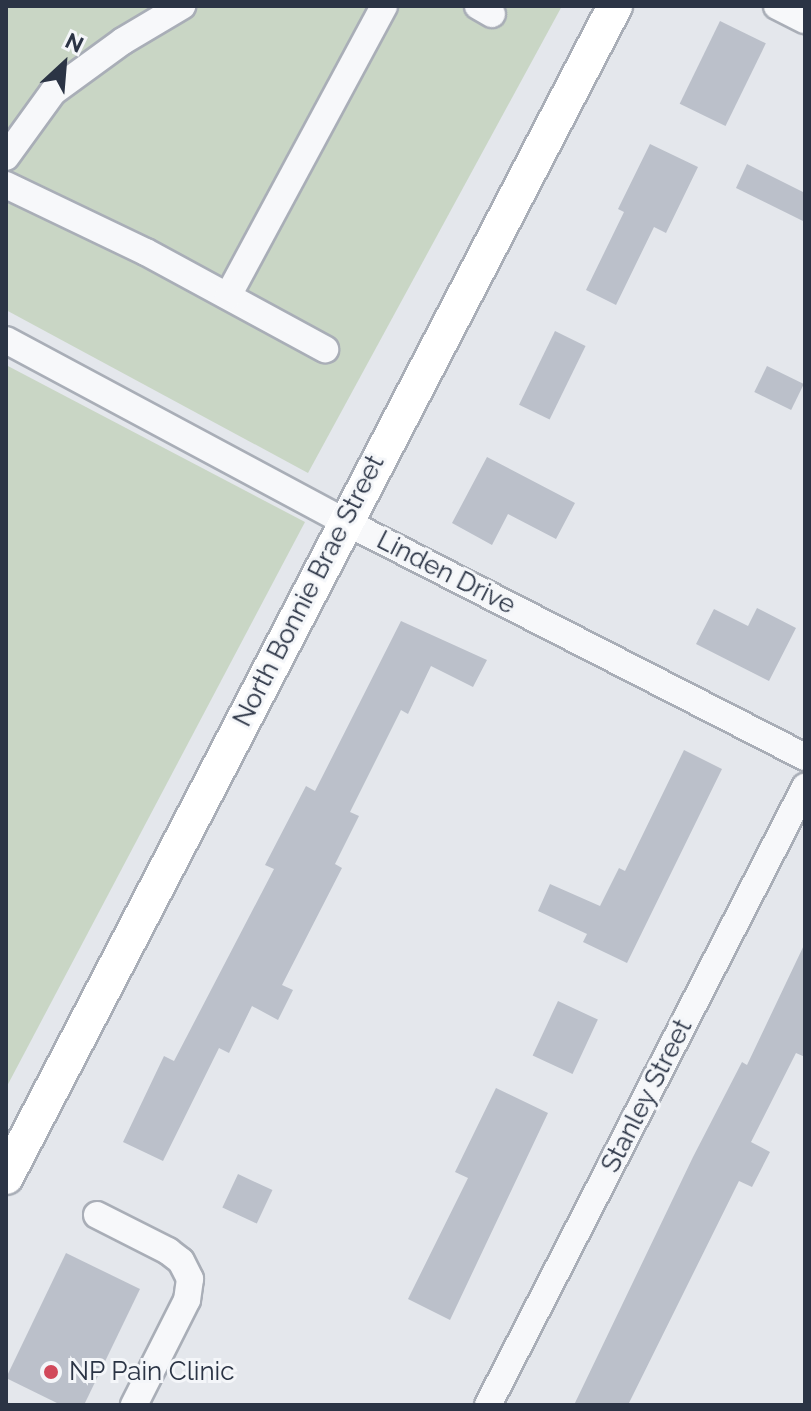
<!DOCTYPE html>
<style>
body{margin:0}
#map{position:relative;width:811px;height:1411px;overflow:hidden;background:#e4e7ec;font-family:Raleway,sans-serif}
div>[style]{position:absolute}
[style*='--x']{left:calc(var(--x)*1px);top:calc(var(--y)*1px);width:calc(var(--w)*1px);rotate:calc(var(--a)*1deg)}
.green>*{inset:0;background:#c9d6c5}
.building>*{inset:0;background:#bbc0ca;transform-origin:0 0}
.roads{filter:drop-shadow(2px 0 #a9aeb7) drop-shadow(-2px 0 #a9aeb7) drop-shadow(0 2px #a9aeb7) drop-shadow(0 -2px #a9aeb7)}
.minor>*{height:26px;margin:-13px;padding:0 13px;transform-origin:13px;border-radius:13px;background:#f7f8fa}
.major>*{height:34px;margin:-17px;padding:0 17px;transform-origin:17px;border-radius:17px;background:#fff}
.dots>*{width:22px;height:22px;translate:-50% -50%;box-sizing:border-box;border:4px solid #f4f6f9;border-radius:50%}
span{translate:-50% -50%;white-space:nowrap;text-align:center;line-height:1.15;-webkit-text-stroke:6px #f4f6f9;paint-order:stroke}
.street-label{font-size:26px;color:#2b3445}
.poi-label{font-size:26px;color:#2b3445}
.left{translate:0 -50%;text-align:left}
.frame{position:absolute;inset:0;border:8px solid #2b3445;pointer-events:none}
.north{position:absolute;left:24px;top:24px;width:80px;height:80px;-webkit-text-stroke:6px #f4f6f9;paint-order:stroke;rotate:26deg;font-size:22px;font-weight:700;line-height:32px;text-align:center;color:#2b3445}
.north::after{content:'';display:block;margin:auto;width:28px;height:36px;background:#2b3445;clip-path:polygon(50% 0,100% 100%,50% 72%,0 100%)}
</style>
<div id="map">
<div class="green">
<i style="clip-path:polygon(6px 6px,562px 6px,308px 473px,6px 310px)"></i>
<i style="clip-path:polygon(6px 365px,305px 522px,6px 1088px)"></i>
</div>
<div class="building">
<i style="left:720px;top:21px;width:51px;height:92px;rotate:26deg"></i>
<i style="clip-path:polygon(650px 144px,698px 167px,666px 233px,654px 227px,616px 305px,586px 290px,624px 212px,618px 209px)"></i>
<i style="clip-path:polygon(747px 164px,805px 193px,805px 222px,736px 188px)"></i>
<i style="left:555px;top:331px;width:34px;height:82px;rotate:26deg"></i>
<i style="left:767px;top:366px;width:41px;height:29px;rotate:26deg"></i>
<i style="clip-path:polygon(487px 457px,575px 503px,556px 539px,508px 514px,492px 545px,452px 523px)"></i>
<i style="clip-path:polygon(757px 608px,796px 628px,769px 681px,696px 644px,714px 609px,748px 626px)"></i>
<i style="clip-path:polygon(401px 621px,487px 660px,473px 687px,431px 666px,408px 714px,401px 710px,350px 812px,359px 816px,335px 864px,342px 868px,282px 985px,293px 990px,278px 1020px,252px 1006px,229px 1053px,219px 1048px,163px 1161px,123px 1142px,164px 1056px,174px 1061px,274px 869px,265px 865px,306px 786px,315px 791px)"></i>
<i style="clip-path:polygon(684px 750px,722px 769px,627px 963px,583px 942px,587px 934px,538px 911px,550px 884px,600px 906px,619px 868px,625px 871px)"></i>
<i style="clip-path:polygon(805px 943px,805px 1057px,796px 1053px,751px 1142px,770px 1152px,752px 1187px,739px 1181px,628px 1405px,574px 1405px,693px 1157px,742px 1062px,747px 1065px)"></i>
<i style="left:558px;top:1001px;width:44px;height:60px;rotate:25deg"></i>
<i style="clip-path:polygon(496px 1088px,548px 1113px,450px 1320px,408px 1299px,468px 1178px,455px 1172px)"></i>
<i style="left:238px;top:1174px;width:38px;height:37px;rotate:25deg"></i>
<i style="clip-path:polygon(66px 1253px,140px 1289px,84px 1405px,61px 1405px,6px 1378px)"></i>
</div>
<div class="roads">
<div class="minor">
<i style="--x:478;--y:6;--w:16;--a:30"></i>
<i style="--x:777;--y:6;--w:31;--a:27"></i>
<i style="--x:6;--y:157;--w:80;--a:-54.1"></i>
<i style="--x:53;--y:92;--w:87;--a:-36.1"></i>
<i style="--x:123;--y:41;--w:69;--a:-30.7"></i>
<i style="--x:6;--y:185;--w:155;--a:25.6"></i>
<i style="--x:146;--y:252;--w:204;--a:28.5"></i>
<i style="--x:228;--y:296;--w:329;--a:-61.7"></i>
<i style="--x:6;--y:340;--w:383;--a:28.2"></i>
<i style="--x:344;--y:521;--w:518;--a:27.11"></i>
<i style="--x:97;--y:1215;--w:80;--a:26.9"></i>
<i style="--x:168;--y:1251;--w:16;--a:38"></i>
<i style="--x:181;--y:1261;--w:20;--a:63"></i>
<i style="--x:190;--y:1279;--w:21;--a:98"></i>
<i style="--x:187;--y:1300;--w:118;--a:116.8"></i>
<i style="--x:488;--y:1405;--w:695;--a:-62.84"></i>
</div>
<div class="major">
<i style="--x:6;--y:1177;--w:1320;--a:-62.52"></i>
</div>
</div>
<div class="dots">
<i style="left:51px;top:1372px;background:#d1495b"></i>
</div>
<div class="street-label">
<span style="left:446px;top:573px;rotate:27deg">Linden Drive</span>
<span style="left:309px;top:591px;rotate:-63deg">North Bonnie Brae Street</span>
<span style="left:647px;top:1096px;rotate:-63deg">Stanley Street</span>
</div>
<div class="poi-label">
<span class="left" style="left:69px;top:1372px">NP Pain Clinic</span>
</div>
<div class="frame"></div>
<div class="north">N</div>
</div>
